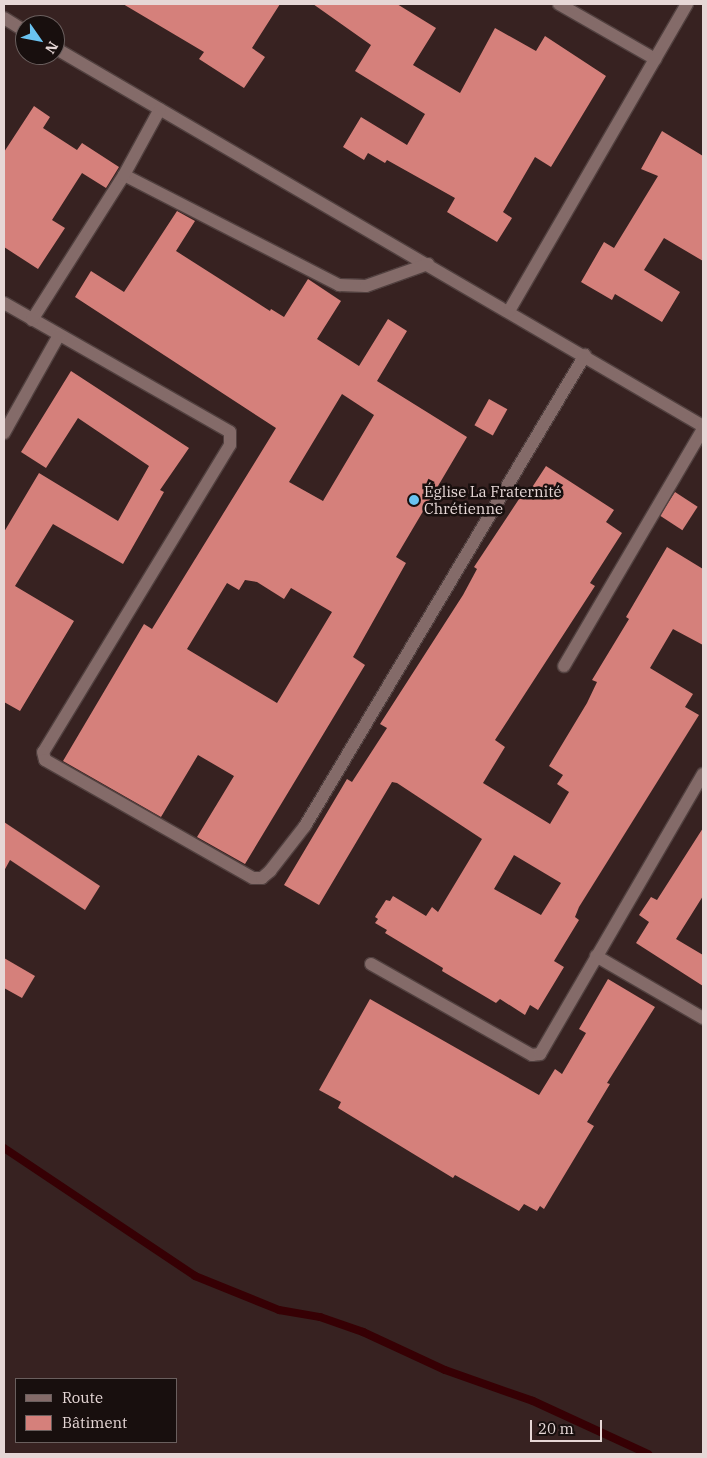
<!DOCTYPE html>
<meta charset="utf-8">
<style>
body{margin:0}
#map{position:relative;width:707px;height:1458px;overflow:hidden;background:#372221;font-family:"IBM Plex Serif",serif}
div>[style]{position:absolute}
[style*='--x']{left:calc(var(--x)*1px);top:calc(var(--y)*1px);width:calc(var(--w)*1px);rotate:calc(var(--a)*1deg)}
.stream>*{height:8px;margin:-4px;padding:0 4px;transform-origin:4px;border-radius:4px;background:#360004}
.building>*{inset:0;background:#d5807b;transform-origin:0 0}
.roads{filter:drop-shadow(1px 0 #51403f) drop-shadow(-1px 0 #51403f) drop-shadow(0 1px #51403f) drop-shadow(0 -1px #51403f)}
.minor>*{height:12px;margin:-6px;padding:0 6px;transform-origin:6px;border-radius:6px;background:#846b69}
.dots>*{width:14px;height:14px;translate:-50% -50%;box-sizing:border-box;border:2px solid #180f0e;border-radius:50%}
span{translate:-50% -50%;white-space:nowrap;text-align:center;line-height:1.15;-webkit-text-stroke:5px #180f0e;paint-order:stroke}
.poi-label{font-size:15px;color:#e6d7d6}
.left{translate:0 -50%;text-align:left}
.frame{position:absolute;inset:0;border:5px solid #e6d7d6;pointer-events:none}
.legend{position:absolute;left:15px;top:1378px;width:162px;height:65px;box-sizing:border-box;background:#180f0e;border:1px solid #6a5f5e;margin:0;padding:6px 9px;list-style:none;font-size:15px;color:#e6d7d6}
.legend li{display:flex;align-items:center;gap:10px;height:25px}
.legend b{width:25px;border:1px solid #6a5f5e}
.north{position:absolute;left:15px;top:15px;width:50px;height:50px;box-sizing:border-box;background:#180f0e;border:1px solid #6a5f5e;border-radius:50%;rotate:123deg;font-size:14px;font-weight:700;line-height:20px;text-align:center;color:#e6d7d6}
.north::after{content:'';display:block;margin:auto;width:18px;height:22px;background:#6ac3f1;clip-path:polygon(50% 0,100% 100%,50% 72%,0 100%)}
.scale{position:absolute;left:530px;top:1420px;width:72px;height:22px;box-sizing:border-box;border:2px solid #e6d7d6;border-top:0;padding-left:6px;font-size:15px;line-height:18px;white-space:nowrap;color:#e6d7d6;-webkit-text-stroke:4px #180f0e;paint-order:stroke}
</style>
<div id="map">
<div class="stream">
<i style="--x:4;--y:1148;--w:230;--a:33.8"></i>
<i style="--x:195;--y:1276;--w:91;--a:22"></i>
<i style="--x:279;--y:1310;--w:42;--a:9.7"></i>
<i style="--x:320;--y:1317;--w:46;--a:19.2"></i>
<i style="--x:363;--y:1332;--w:90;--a:24.9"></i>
<i style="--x:445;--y:1370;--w:93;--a:19.4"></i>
<i style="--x:533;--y:1401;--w:127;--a:24.7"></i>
</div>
<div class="building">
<i style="clip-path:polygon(123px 4px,280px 4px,252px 48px,265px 57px,244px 88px,199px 59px,204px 52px)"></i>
<i style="clip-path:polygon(313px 4px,397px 4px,436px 28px,413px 65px,460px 93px,495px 28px,536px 51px,545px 36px,606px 76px,551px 167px,535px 157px,503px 212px,512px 218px,497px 242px,447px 212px,455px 198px,387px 160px,385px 163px,368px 153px,364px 160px,343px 147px,361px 117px,407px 145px,425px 114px,355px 71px,371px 45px)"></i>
<i style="clip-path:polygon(34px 106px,50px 117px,43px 128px,77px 150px,82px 143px,119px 167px,106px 188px,82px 173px,52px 220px,65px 228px,38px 269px,4px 247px,4px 152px)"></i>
<i style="clip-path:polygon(662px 131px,703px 156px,703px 261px,664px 238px,644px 270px,680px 292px,662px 322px,615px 294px,612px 300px,581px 282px,604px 242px,614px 248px,658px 176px,641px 169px)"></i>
<i style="clip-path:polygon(evenodd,177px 211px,195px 221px,176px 251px,270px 311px,271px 309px,284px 317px,308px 279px,341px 301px,317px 339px,359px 366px,388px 319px,407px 331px,377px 381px,467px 437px,396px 557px,406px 563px,353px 657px,365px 665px,245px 864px,197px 837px,234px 776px,198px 755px,161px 817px,63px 761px,144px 624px,152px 629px,276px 428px,75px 297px,91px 271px,124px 292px,177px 211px,342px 394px,374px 415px,323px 501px,289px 482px,342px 394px,177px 211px,245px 580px,257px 582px,284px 599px,291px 588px,332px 612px,277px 703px,187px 649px,227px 583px,239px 590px,245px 580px)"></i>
<i style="clip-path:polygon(71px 371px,189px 448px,160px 490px,164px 492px,123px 564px,53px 524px,15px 586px,74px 621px,20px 711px,4px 702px,4px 532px,39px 473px,118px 521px,149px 466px,78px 418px,46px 468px,21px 452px)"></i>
<i style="left:489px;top:399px;width:21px;height:30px;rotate:29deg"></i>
<i style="clip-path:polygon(evenodd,546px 466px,614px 510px,606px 522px,622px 533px,590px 583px,595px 586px,495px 740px,505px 747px,483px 783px,550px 824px,569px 792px,557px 784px,563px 775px,549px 766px,587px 703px,597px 682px,592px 680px,629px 619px,626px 617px,667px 547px,703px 569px,703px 645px,673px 629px,650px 668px,693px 694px,685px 707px,699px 715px,579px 907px,575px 917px,579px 920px,554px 961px,564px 967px,538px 1010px,530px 1005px,525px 1015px,500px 999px,496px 1003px,442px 971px,443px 968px,385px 933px,387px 930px,375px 923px,378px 919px,375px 917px,386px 900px,390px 901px,393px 896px,426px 916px,432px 907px,438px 912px,482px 839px,397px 783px,392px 782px,319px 905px,284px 885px,347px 779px,352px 782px,387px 728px,380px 724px,463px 595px,477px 569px,474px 567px,527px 487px,531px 489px,546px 466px,514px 855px,561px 883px,541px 915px,494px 889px,514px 855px)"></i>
<i style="left:675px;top:492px;width:27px;height:28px;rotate:33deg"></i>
<i style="clip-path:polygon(4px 822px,100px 886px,85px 910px,10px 860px,4px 871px)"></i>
<i style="clip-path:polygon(703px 828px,703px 896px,676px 939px,703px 955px,703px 986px,636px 943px,649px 922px,639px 915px,651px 897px,657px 900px)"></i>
<i style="clip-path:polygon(4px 958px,35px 976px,22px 998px,4px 988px)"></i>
<i style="clip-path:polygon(608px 979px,655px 1007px,607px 1083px,610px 1084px,587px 1122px,594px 1126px,544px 1209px,540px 1206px,537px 1211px,524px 1204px,519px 1211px,455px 1175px,453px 1178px,338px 1108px,341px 1102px,319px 1090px,370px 999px,539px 1095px,555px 1069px,562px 1074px,586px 1033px,579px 1029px)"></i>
</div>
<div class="roads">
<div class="minor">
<i style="--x:559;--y:4;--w:111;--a:29.8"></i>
<i style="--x:4;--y:18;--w:25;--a:32"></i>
<i style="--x:55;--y:48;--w:750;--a:30.26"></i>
<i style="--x:124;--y:175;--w:242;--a:27.1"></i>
<i style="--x:339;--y:285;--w:27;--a:2"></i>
<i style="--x:366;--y:286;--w:66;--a:-19.5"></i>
<i style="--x:4;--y:303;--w:260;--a:29.7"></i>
<i style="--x:230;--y:432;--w:13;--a:90"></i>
<i style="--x:230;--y:445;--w:359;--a:121.3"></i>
<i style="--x:43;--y:752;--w:8;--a:76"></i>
<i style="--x:45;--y:760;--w:239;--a:29.6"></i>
<i style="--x:253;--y:878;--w:9;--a:0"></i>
<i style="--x:262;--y:878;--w:11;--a:-41"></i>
<i style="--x:270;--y:871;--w:57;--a:-52.1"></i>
<i style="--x:305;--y:826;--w:548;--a:-59.27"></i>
<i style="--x:509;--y:311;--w:355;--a:-59.9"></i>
<i style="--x:32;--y:320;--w:172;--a:-57.6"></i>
<i style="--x:124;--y:175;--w:75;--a:-61.4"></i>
<i style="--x:4;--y:433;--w:112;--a:-60.7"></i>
<i style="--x:564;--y:666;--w:275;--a:-59.6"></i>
<i style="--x:596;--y:956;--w:124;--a:30.1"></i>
<i style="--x:371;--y:964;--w:185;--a:29.5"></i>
<i style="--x:532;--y:1055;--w:8;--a:-7"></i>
<i style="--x:540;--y:1054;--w:324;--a:-59.8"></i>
</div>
</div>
<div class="dots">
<i style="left:414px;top:500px;background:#6ac3f1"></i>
</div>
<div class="poi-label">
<span class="left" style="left:424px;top:500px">Église La Fraternité<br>Chrétienne</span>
</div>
<div class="frame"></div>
<ul class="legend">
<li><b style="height:6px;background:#846b69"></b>Route</li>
<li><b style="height:14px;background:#d5807b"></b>Bâtiment</li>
</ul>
<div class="north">N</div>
<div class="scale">20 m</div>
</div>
